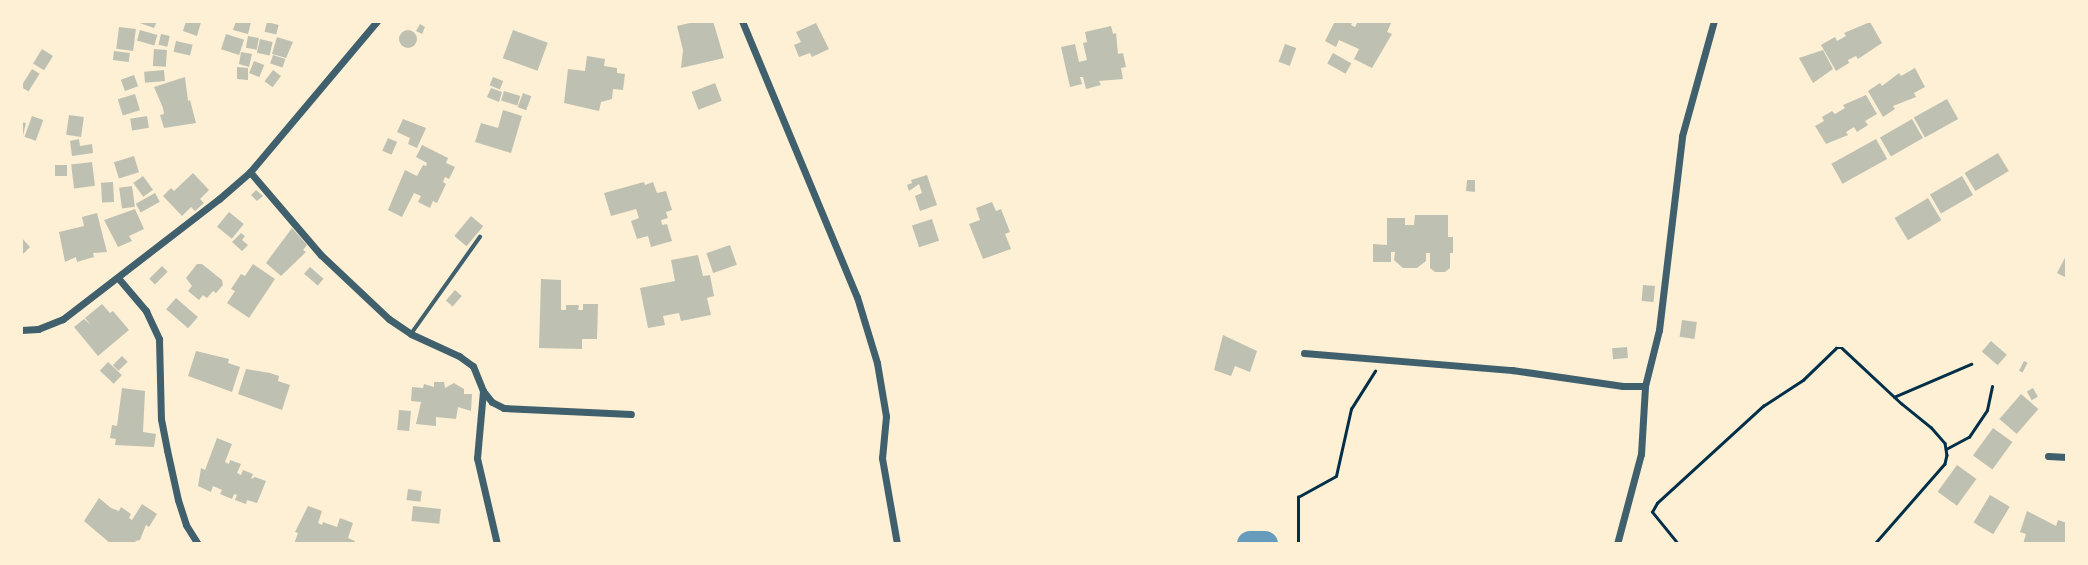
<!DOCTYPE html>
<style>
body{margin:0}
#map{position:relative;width:2088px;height:565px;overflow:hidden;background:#fdf0d5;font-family:"Source Serif 4",serif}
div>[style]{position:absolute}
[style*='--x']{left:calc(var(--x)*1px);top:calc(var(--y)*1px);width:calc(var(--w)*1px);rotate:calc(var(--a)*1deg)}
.river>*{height:26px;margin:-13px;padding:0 13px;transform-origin:13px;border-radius:13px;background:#669bbc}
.building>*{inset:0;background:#bec0b2;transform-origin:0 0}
.round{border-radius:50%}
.path>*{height:2.5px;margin:-1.25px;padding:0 1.25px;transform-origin:1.25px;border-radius:1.25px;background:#003049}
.service>*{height:3.5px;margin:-1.75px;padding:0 1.75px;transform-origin:1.75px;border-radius:1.75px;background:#3f606c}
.minor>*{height:7px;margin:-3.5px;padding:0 3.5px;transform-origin:3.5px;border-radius:3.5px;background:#3f606c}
span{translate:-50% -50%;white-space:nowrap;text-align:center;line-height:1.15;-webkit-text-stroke:7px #fdf0d5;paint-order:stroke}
.frame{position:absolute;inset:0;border:23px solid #fdf0d5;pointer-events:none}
</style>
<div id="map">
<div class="river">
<i style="--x:1250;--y:544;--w:15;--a:0"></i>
</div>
<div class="building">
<i style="clip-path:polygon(134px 21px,157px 21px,154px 28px)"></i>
<i style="clip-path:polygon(186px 21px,201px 22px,197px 36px,183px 31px)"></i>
<i style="clip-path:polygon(236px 21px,251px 22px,248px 34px,233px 30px)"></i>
<i style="clip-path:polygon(698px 21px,713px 21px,724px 58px,681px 68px,683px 50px,677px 26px)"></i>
<i style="clip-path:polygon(1335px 21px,1353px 21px,1351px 25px,1355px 27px,1358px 21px,1392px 21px,1387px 32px,1392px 34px,1372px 68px,1354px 59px,1359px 49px,1339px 40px,1336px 47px,1325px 41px)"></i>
<i style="left:267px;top:22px;width:12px;height:10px;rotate:14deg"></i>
<i style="clip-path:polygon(1870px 22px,1882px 43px,1858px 59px,1856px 56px,1848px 60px,1849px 63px,1836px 71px,1821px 45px,1835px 37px,1837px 41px,1846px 36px,1844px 33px)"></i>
<i style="clip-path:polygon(816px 23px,829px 49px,812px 57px,810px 53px,799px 57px,794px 45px,801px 42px,796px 32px)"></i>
<i style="clip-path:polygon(420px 24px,425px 27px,422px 34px,416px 31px)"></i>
<i style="clip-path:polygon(1111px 26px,1113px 34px,1116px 33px,1118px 54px,1123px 53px,1126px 67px,1121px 68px,1123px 79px,1099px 81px,1101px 85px,1086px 89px,1083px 77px,1080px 77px,1082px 84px,1070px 87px,1061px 47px,1075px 44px,1079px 62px,1087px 60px,1083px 43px,1087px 42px,1085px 32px)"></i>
<i style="left:119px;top:27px;width:17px;height:22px;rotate:7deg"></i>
<i class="round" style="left:399px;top:30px;width:18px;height:18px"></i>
<i style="left:140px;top:30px;width:18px;height:11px;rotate:16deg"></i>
<i style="left:513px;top:30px;width:37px;height:30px;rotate:20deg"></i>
<i style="left:161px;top:34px;width:9px;height:11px;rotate:13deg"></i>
<i style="left:226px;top:34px;width:19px;height:16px;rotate:18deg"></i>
<i style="left:248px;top:36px;width:11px;height:12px;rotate:10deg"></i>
<i style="clip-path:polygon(277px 37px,293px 42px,286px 58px,272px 54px)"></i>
<i style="left:260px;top:39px;width:13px;height:14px;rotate:13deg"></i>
<i style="left:176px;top:41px;width:17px;height:11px;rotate:13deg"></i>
<i style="left:1285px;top:44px;width:12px;height:19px;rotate:20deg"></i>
<i style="left:42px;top:49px;width:13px;height:17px;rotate:32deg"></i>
<i style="left:154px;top:49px;width:13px;height:17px;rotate:4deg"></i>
<i style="clip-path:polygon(1823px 50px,1833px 69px,1813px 83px,1799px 58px)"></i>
<i style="left:114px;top:51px;width:16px;height:9px;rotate:7deg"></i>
<i style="clip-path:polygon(241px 52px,252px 54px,249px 67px,239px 64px)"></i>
<i style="left:1333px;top:53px;width:21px;height:12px;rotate:29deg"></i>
<i style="left:273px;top:55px;width:13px;height:9px;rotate:18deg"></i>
<i style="clip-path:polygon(587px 56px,605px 59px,604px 66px,617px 68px,617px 73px,625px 74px,623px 90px,613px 89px,612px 99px,601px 102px,599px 111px,564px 103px,568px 69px,585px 71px)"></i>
<i style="left:254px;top:61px;width:11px;height:13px;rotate:22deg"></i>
<i style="clip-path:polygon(237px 67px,248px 68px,248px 80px,237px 79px)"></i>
<i style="clip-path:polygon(1915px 68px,1925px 87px,1914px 93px,1916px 97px,1893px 106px,1895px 109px,1883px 117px,1868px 91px,1880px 83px,1882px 86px,1899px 73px,1901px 76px)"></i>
<i style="left:32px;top:69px;width:9px;height:21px;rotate:32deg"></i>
<i style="left:164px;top:70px;width:11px;height:20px;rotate:85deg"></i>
<i style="left:273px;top:70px;width:10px;height:14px;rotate:37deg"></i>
<i style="left:134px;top:75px;width:12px;height:14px;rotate:70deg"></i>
<i style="clip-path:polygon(185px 77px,188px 101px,190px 100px,196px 123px,164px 128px,160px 115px,164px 114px,163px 108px,154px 87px)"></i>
<i style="left:493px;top:77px;width:11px;height:9px;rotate:22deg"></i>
<i style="left:715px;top:83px;width:19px;height:25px;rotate:69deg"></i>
<i style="clip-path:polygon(491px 88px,502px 92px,499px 102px,487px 97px)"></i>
<i style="left:504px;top:91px;width:17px;height:10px;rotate:17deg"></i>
<i style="left:523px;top:93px;width:9px;height:15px;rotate:21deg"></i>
<i style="left:135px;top:94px;width:17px;height:18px;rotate:73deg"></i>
<i style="clip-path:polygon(1866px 95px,1877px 114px,1865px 121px,1868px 125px,1857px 132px,1854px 127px,1846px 132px,1848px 135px,1826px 144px,1815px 126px,1824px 121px,1822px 117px,1832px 111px,1835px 114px,1845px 108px,1843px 105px)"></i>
<i style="left:1947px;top:99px;width:23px;height:38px;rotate:61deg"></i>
<i style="clip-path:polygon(503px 110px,522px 116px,511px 153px,475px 142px,481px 123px,498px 128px)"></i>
<i style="left:69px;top:115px;width:15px;height:20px;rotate:8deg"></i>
<i style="left:32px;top:116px;width:12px;height:22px;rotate:20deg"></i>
<i style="left:147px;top:116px;width:12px;height:17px;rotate:81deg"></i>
<i style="clip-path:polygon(403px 119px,426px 128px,417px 148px,408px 144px,410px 138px,397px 132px)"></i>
<i style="left:1912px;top:119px;width:22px;height:37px;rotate:60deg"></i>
<i style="clip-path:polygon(21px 122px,26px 123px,22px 140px,21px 140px)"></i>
<i style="left:388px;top:138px;width:10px;height:14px;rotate:24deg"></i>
<i style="clip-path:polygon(79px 139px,80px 146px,92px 144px,93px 153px,72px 156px,70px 141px)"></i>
<i style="left:1876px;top:139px;width:23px;height:51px;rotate:61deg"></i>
<i style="clip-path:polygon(422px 145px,448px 158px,446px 163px,455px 167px,449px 179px,445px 177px,443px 182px,446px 184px,437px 203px,433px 201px,430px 208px,418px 202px,421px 196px,414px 193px,402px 217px,388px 210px,405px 170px,417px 176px,423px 165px,426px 166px,427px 163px,416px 157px)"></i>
<i style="left:1998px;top:153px;width:21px;height:39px;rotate:59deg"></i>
<i style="left:134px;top:156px;width:17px;height:21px;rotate:73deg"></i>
<i style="left:92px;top:162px;width:24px;height:21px;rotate:83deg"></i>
<i style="left:55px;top:165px;width:12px;height:11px"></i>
<i style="clip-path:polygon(193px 173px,209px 190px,200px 199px,204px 203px,195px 211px,191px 207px,182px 216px,163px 196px,171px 188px,174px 191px)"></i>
<i style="clip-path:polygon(927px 175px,937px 205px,920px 211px,915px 196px,922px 193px,919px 184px,909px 191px,907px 185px,912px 183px,911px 180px)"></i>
<i style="left:143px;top:176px;width:17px;height:12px;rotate:54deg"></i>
<i style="left:1962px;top:176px;width:22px;height:37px;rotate:60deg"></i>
<i style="clip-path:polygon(1467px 180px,1475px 180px,1475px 192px,1466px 191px)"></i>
<i style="left:113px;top:182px;width:20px;height:12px;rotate:87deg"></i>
<i style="clip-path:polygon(644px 182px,645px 185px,653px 182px,657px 193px,666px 191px,672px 210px,666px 212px,668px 218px,661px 220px,662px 225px,667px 224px,672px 241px,651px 247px,648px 236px,637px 239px,631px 221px,639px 218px,636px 209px,611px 216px,604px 193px)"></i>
<i style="left:132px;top:186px;width:21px;height:13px;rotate:82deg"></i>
<i style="clip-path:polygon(256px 190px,263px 196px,257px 201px,251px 195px)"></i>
<i style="left:155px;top:193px;width:10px;height:22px;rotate:61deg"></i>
<i style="left:1928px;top:198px;width:26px;height:39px;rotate:59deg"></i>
<i style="clip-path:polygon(992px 202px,996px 211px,1001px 209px,1010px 232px,1005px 234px,1011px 249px,983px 259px,969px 224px,980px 220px,976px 208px)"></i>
<i style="clip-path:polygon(135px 209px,144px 229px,129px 236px,132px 241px,118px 247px,104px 220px)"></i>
<i style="left:229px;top:212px;width:19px;height:19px;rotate:39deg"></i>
<i style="clip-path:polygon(97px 213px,107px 252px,93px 253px,94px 257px,77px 262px,76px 257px,65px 262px,59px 232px,84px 226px,82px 217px)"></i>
<i style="clip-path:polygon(1415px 215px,1448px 215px,1448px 237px,1453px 237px,1453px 253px,1450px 253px,1450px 268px,1445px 272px,1435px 272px,1430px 268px,1430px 253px,1426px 253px,1426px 261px,1417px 268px,1403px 268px,1394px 260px,1395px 252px,1391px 252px,1391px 262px,1373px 262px,1373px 244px,1387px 245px,1387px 218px,1405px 218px,1405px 225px,1414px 225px)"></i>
<i style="left:471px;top:216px;width:16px;height:26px;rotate:40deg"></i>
<i style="left:932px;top:219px;width:23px;height:21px;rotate:72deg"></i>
<i style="clip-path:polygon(292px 228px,307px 245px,303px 250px,306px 252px,281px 276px,266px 263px)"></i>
<i style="clip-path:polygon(241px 233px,245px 236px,242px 240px,248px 245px,242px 251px,232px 242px)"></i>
<i style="clip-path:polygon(21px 237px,30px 247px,21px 256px)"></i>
<i style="left:730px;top:245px;width:21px;height:25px;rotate:71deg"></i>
<i style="clip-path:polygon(2067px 254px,2067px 278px,2057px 273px)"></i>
<i style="clip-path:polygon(698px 255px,703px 276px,710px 275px,714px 296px,707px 298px,711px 315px,681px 321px,679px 313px,663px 316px,665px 325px,648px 328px,640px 288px,675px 281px,671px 260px)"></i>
<i style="clip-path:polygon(197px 264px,202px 264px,222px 280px,223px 285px,216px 293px,213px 291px,207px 298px,203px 295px,199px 300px,188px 291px,192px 286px,186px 278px)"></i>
<i style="clip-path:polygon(253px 264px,275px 279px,249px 318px,227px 303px,235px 291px,231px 289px,241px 274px,245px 276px)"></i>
<i style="left:162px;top:266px;width:8px;height:18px;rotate:45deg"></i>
<i style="left:310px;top:267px;width:18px;height:9px;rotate:41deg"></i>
<i style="clip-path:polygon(541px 279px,561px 280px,561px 310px,566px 310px,566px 305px,579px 305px,578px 310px,583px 310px,583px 304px,598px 304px,597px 339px,582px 339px,582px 349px,539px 348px)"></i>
<i style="left:1643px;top:285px;width:12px;height:16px;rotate:5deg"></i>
<i style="left:455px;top:290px;width:9px;height:14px;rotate:41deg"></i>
<i style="left:176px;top:298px;width:29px;height:15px;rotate:41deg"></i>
<i style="clip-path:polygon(102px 304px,110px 313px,113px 311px,129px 330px,98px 356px,74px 327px,84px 319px,91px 325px,85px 318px)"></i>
<i style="left:1682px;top:320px;width:15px;height:17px;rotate:8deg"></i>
<i style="clip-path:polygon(1223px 335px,1257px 351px,1250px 372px,1235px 366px,1231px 376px,1214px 370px)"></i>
<i style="left:1991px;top:341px;width:21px;height:14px;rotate:41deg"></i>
<i style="left:1627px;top:347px;width:11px;height:15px;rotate:85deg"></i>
<i style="clip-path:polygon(196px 351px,229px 359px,228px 363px,240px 367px,232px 392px,188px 376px)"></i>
<i style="left:122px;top:356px;width:8px;height:13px;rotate:45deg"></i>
<i style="left:2024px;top:361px;width:4px;height:11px;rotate:27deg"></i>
<i style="left:108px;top:362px;width:19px;height:12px;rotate:43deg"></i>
<i style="clip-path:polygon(246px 369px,270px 373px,279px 376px,278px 381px,290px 385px,282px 410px,238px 394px)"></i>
<i style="clip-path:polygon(434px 382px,444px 382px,445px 388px,454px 383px,464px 389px,464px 394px,472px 394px,471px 411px,458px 407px,456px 419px,436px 417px,436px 426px,416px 424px,421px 402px,411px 401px,412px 387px,423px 388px,424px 384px,434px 387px)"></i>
<i style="clip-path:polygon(122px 388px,145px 391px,143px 432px,156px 434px,154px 447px,115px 445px,116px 439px,110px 438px,112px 425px,117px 426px)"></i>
<i style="left:2033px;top:388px;width:10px;height:7px;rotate:61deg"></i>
<i style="left:2021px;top:394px;width:23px;height:33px;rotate:41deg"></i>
<i style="left:399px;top:410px;width:12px;height:20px;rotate:5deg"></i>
<i style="left:1993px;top:428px;width:24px;height:34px;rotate:36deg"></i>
<i style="clip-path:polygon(217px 438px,232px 444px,225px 462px,229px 464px,230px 460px,241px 464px,237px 473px,241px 475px,243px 470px,253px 474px,251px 479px,255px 477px,266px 481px,257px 503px,247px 500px,246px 504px,235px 500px,237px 495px,234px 494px,232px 499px,220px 494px,222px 490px,213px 486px,211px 492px,198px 486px,201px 468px,205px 470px)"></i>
<i style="left:1957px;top:465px;width:24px;height:33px;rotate:36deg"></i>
<i style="left:408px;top:489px;width:14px;height:11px;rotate:8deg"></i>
<i style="left:1990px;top:495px;width:23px;height:32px;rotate:31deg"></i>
<i style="clip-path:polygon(99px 498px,111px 508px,119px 511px,121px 507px,131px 514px,129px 518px,132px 520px,142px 504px,157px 514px,149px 527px,146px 525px,140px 540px,135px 541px,139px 544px,111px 544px,84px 521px)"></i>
<i style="clip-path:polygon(308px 506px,322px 511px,318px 523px,322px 525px,323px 522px,337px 527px,340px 518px,353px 523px,348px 538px,355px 541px,354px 544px,294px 544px,298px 533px,295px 532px)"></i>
<i style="left:413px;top:506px;width:28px;height:15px;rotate:6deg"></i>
<i style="clip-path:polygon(2027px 511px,2056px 526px,2058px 520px,2067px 523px,2067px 544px,2023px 544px,2026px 534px,2020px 532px)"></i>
</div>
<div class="path">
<i style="--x:1894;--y:397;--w:84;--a:-23.2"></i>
<i style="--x:1946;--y:449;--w:26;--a:-28"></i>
<i style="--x:1969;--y:437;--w:32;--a:-56"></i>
<i style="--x:1987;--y:410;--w:24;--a:-78"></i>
<i style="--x:1298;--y:544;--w:47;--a:-90"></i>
<i style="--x:1298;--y:497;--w:43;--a:-28.9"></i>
<i style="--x:1336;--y:476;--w:69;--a:-77.4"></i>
<i style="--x:1351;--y:409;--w:45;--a:-57.7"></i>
<i style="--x:1678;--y:544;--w:41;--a:-129.1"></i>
<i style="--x:1652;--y:512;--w:10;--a:-61"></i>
<i style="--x:1657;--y:503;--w:144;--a:-42.5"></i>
<i style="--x:1763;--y:406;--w:48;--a:-33"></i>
<i style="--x:1803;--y:380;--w:46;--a:-44.1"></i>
<i style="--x:1836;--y:348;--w:6;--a:0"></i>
<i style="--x:1842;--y:348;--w:81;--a:43"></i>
<i style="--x:1901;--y:403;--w:38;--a:39"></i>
<i style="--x:1931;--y:427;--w:21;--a:49"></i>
<i style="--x:1945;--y:443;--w:12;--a:81"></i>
<i style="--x:1947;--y:455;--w:9;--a:103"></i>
<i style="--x:1945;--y:464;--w:106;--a:131.2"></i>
</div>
<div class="service">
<i style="--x:411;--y:334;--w:119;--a:-54.6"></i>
</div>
<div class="minor">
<i style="--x:742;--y:21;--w:299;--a:67.4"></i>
<i style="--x:857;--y:297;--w:69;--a:73.1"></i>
<i style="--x:877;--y:363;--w:54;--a:80.4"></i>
<i style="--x:886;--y:416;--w:42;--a:95.4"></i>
<i style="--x:882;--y:458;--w:87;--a:80.1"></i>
<i style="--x:250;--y:172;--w:109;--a:49.5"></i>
<i style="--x:321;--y:255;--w:93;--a:43.3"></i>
<i style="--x:389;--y:319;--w:27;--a:34"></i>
<i style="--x:411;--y:334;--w:53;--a:24.6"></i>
<i style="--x:459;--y:356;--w:17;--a:36"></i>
<i style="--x:473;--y:366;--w:27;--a:68"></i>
<i style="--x:483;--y:391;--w:67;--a:95.1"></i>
<i style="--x:477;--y:458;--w:88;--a:76.9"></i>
<i style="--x:119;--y:279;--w:42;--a:49.8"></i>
<i style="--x:146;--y:311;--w:31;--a:65"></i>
<i style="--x:159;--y:339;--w:80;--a:88.6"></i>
<i style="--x:161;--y:419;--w:32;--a:79"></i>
<i style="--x:167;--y:450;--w:51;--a:77.6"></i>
<i style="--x:178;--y:500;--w:26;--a:72"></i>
<i style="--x:186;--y:525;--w:22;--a:58"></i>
<i style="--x:21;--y:330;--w:17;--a:-3"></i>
<i style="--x:38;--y:329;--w:27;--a:-22"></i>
<i style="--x:63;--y:319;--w:197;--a:-37.6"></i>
<i style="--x:219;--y:199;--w:41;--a:-41.1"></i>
<i style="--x:250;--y:172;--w:197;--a:-49.9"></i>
<i style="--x:1304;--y:353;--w:209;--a:4.7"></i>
<i style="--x:1512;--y:370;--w:112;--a:8.2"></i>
<i style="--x:1623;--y:386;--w:22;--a:0"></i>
<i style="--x:1645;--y:386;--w:58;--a:-76"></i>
<i style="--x:1659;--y:330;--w:195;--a:-83.2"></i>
<i style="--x:1682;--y:136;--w:119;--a:-74.5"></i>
<i style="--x:483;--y:391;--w:14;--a:51"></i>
<i style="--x:492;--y:402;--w:13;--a:27"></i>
<i style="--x:504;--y:408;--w:127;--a:2.7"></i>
<i style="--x:2048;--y:456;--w:19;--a:3"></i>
<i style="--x:1617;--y:544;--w:93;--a:-75.1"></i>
<i style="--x:1641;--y:454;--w:68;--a:-86.6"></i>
</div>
<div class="frame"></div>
</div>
